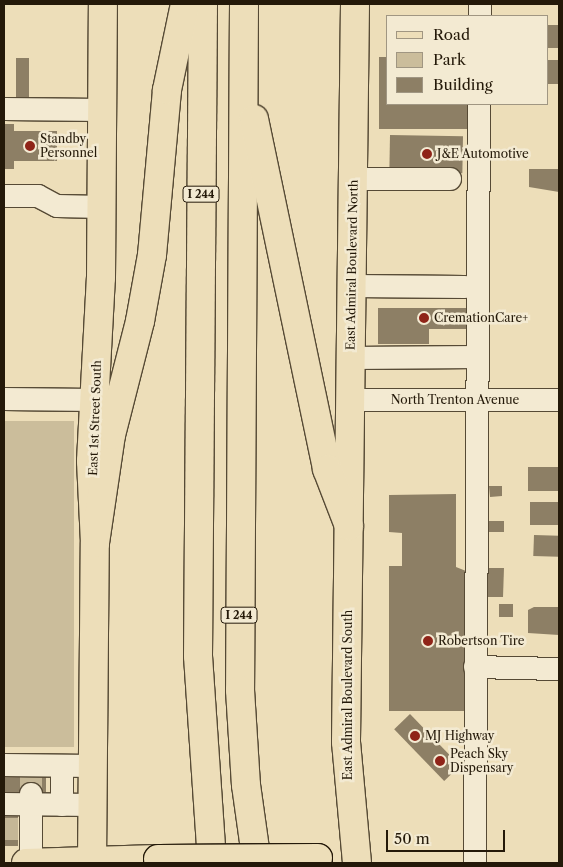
<!DOCTYPE html>
<style>
body{margin:0}
#map{position:relative;width:563px;height:867px;overflow:hidden;background:#eddeb9;font-family:"Libre Caslon Text",serif}
div>[style]{position:absolute}
[style*='--x']{left:calc(var(--x)*1px);top:calc(var(--y)*1px);width:calc(var(--w)*1px);rotate:calc(var(--a)*1deg)}
.green>*{inset:0;background:#cbbd9b;transform-origin:0 0}
.building>*{inset:0;background:#8d7f65;transform-origin:0 0}
.minor-tunnel>*{height:22px;margin-top:-11px;transform-origin:0;background:repeating-linear-gradient(90deg,#c5b796 0 22px,transparent 0 33px)}
.roads{filter:drop-shadow(1px 0 #564a35) drop-shadow(-1px 0 #564a35) drop-shadow(0 1px #564a35) drop-shadow(0 -1px #564a35)}
.minor>*{height:22px;margin:-11px;padding:0 11px;transform-origin:11px;border-radius:11px;background:#f3ead2}
.major>*{height:28px;margin:-14px;padding:0 14px;transform-origin:14px;border-radius:14px;background:#eddeb9}
.highway>*{height:28px;margin:-14px;padding:0 14px;transform-origin:14px;border-radius:14px;background:#eddeb9}
.bridges{filter:drop-shadow(1px 0 #241909) drop-shadow(-1px 0 #241909) drop-shadow(0 1px #241909) drop-shadow(0 -1px #241909)}
.major-bridge>*{height:28px;margin:-14px;padding:0 14px;transform-origin:14px;border-radius:14px;background:#eddeb9}
.dots>*{width:14px;height:14px;translate:-50% -50%;box-sizing:border-box;border:2px solid #f3ead2;border-radius:50%}
span{translate:-50% -50%;white-space:nowrap;text-align:center;line-height:1.15;-webkit-text-stroke:5px #f3ead2;paint-order:stroke}
.shield-label span{padding:1px 4px;background:#f3ead2;border:1px solid;border-radius:4px;-webkit-text-stroke-width:0}
.shield-label{font-size:11px;color:#241909;font-weight:700}
.poi-label{font-size:12px;color:#241909}
.left{translate:0 -50%;text-align:left}
.street-label{font-size:12px;color:#241909}
.frame{position:absolute;inset:0;border:5px solid #241909;pointer-events:none}
.legend{position:absolute;left:386px;top:15px;width:162px;height:90px;box-sizing:border-box;background:#f3ead2;border:1px solid #a09682;margin:0;padding:6px 9px;list-style:none;font-size:15px;color:#241909}
.legend li{display:flex;align-items:center;gap:10px;height:25px}
.legend b{width:25px;border:1px solid #a09682}
.scale{position:absolute;left:386px;top:830px;width:119px;height:22px;box-sizing:border-box;border:2px solid #241909;border-top:0;padding-left:6px;font-size:15px;line-height:18px;white-space:nowrap;color:#241909;-webkit-text-stroke:4px #f3ead2;paint-order:stroke}
</style>
<div id="map">
<div class="green">
<i style="left:4px;top:421px;width:70px;height:326px"></i>
</div>
<div class="building">
<i style="left:547px;top:25px;width:12px;height:23px"></i>
<i style="clip-path:polygon(379px 57px,387px 57px,387px 104px,473px 104px,473px 129px,379px 129px)"></i>
<i style="left:16px;top:58px;width:13px;height:42px"></i>
<i style="left:547px;top:60px;width:12px;height:24px"></i>
<i style="clip-path:polygon(4px 124px,14px 124px,14px 131px,57px 131px,57px 161px,14px 161px,14px 169px,4px 169px)"></i>
<i style="left:390px;top:135px;width:73px;height:37px;rotate:1deg"></i>
<i style="clip-path:polygon(529px 169px,559px 169px,559px 192px,529px 187px)"></i>
<i style="clip-path:polygon(378px 308px,471px 308px,471px 329px,429px 329px,429px 344px,378px 344px)"></i>
<i style="left:528px;top:467px;width:31px;height:24px"></i>
<i style="clip-path:polygon(489px 486px,502px 486px,502px 496px,490px 497px)"></i>
<i style="clip-path:polygon(456px 494px,456px 567px,466px 571px,467px 711px,389px 711px,389px 566px,402px 566px,402px 533px,389px 532px,389px 495px)"></i>
<i style="left:530px;top:502px;width:29px;height:23px"></i>
<i style="left:488px;top:521px;width:16px;height:11px"></i>
<i style="left:534px;top:535px;width:25px;height:21px;rotate:2deg"></i>
<i style="clip-path:polygon(482px 568px,504px 568px,503px 597px,485px 597px)"></i>
<i style="left:499px;top:604px;width:14px;height:13px"></i>
<i style="clip-path:polygon(534px 607px,559px 607px,559px 635px,528px 633px,528px 610px)"></i>
<i style="left:410px;top:714px;width:72px;height:22px;rotate:46deg"></i>
<i style="left:4px;top:775px;width:17px;height:23px"></i>
<i style="left:27px;top:777px;width:19px;height:16px"></i>
<i style="left:4px;top:811px;width:14px;height:35px"></i>
</div>
<div class="minor-tunnel">
<i style="--x:31;--y:777;--w:17;--a:90"></i>
<i style="--x:4;--y:829;--w:14;--a:0"></i>
</div>
<div class="roads">
<div class="minor">
<i style="--x:480;--y:16;--w:12;--a:-90"></i>
<i style="--x:4;--y:109;--w:99;--a:0.6"></i>
<i style="--x:353;--y:179;--w:97;--a:0"></i>
<i style="--x:4;--y:196;--w:34;--a:0"></i>
<i style="--x:38;--y:196;--w:21;--a:28"></i>
<i style="--x:57;--y:206;--w:45;--a:1.3"></i>
<i style="--x:352;--y:286;--w:113;--a:0.5"></i>
<i style="--x:351;--y:358;--w:126;--a:-0.5"></i>
<i style="--x:4;--y:399;--w:91;--a:0.6"></i>
<i style="--x:351;--y:400;--w:208;--a:0"></i>
<i style="--x:475;--y:667;--w:84;--a:1.4"></i>
<i style="--x:4;--y:765;--w:89;--a:0.6"></i>
<i style="--x:62;--y:766;--w:39;--a:90"></i>
<i style="--x:31;--y:794;--w:69;--a:90"></i>
<i style="--x:4;--y:804;--w:89;--a:0.6"></i>
<i style="--x:475;--y:863;--w:759;--a:-89.7"></i>
</div>
<div class="major">
<i style="--x:355;--y:4;--w:738;--a:90.7"></i>
<i style="--x:346;--y:742;--w:121;--a:84.8"></i>
<i style="--x:26;--y:863;--w:132;--a:-1.7"></i>
<i style="--x:92;--y:863;--w:320;--a:-89.5"></i>
<i style="--x:95;--y:543;--w:82;--a:-92.8"></i>
<i style="--x:91;--y:461;--w:183;--a:-86.9"></i>
<i style="--x:101;--y:278;--w:274;--a:-89.6"></i>
</div>
<div class="highway">
<i style="--x:203;--y:4;--w:652;--a:90.44"></i>
<i style="--x:198;--y:656;--w:207;--a:86.1"></i>
<i style="--x:244;--y:4;--w:686;--a:90.33"></i>
<i style="--x:240;--y:690;--w:95;--a:86.4"></i>
<i style="--x:246;--y:785;--w:79;--a:82"></i>
<i style="--x:254;--y:119;--w:358;--a:78.2"></i>
<i style="--x:327;--y:469;--w:61;--a:68.9"></i>
<i style="--x:95;--y:543;--w:109;--a:-81.6"></i>
<i style="--x:111;--y:435;--w:118;--a:-75.7"></i>
<i style="--x:140;--y:321;--w:67;--a:-79.7"></i>
<i style="--x:152;--y:255;--w:166;--a:-84.8"></i>
<i style="--x:167;--y:90;--w:88;--a:-78.2"></i>
</div>
</div>
<div class="bridges">
<div class="major-bridge">
<i style="--x:158;--y:859;--w:160;--a:-0.4"></i>
</div>
</div>
<div class="dots">
<i style="left:30px;top:146px;background:#8f2418"></i>
<i style="left:427px;top:154px;background:#8f2418"></i>
<i style="left:424px;top:318px;background:#8f2418"></i>
<i style="left:428px;top:641px;background:#8f2418"></i>
<i style="left:415px;top:736px;background:#8f2418"></i>
<i style="left:440px;top:761px;background:#8f2418"></i>
</div>
<div class="shield-label">
<span style="left:201px;top:194px">I 244</span>
<span style="left:239px;top:615px">I 244</span>
</div>
<div class="poi-label">
<span class="left" style="left:40px;top:146px">Standby<br>Personnel</span>
<span class="left" style="left:437px;top:154px">J&amp;E Automotive</span>
<span class="left" style="left:434px;top:318px">CremationCare+</span>
<span class="left" style="left:438px;top:641px">Robertson Tire</span>
<span class="left" style="left:425px;top:736px">MJ Highway</span>
<span class="left" style="left:450px;top:761px">Peach Sky<br>Dispensary</span>
</div>
<div class="street-label">
<span style="left:352px;top:265px;rotate:-89deg">East Admiral Boulevard North</span>
<span style="left:455px;top:400px">North Trenton Avenue</span>
<span style="left:95px;top:418px;rotate:-88deg">East 1st Street South</span>
<span style="left:348px;top:695px;rotate:-90deg">East Admiral Boulevard South</span>
</div>
<div class="frame"></div>
<ul class="legend">
<li><b style="height:6px;background:#eddeb9"></b>Road</li>
<li><b style="height:14px;background:#cbbd9b"></b>Park</li>
<li><b style="height:14px;background:#8d7f65"></b>Building</li>
</ul>
<div class="scale">50 m</div>
</div>
